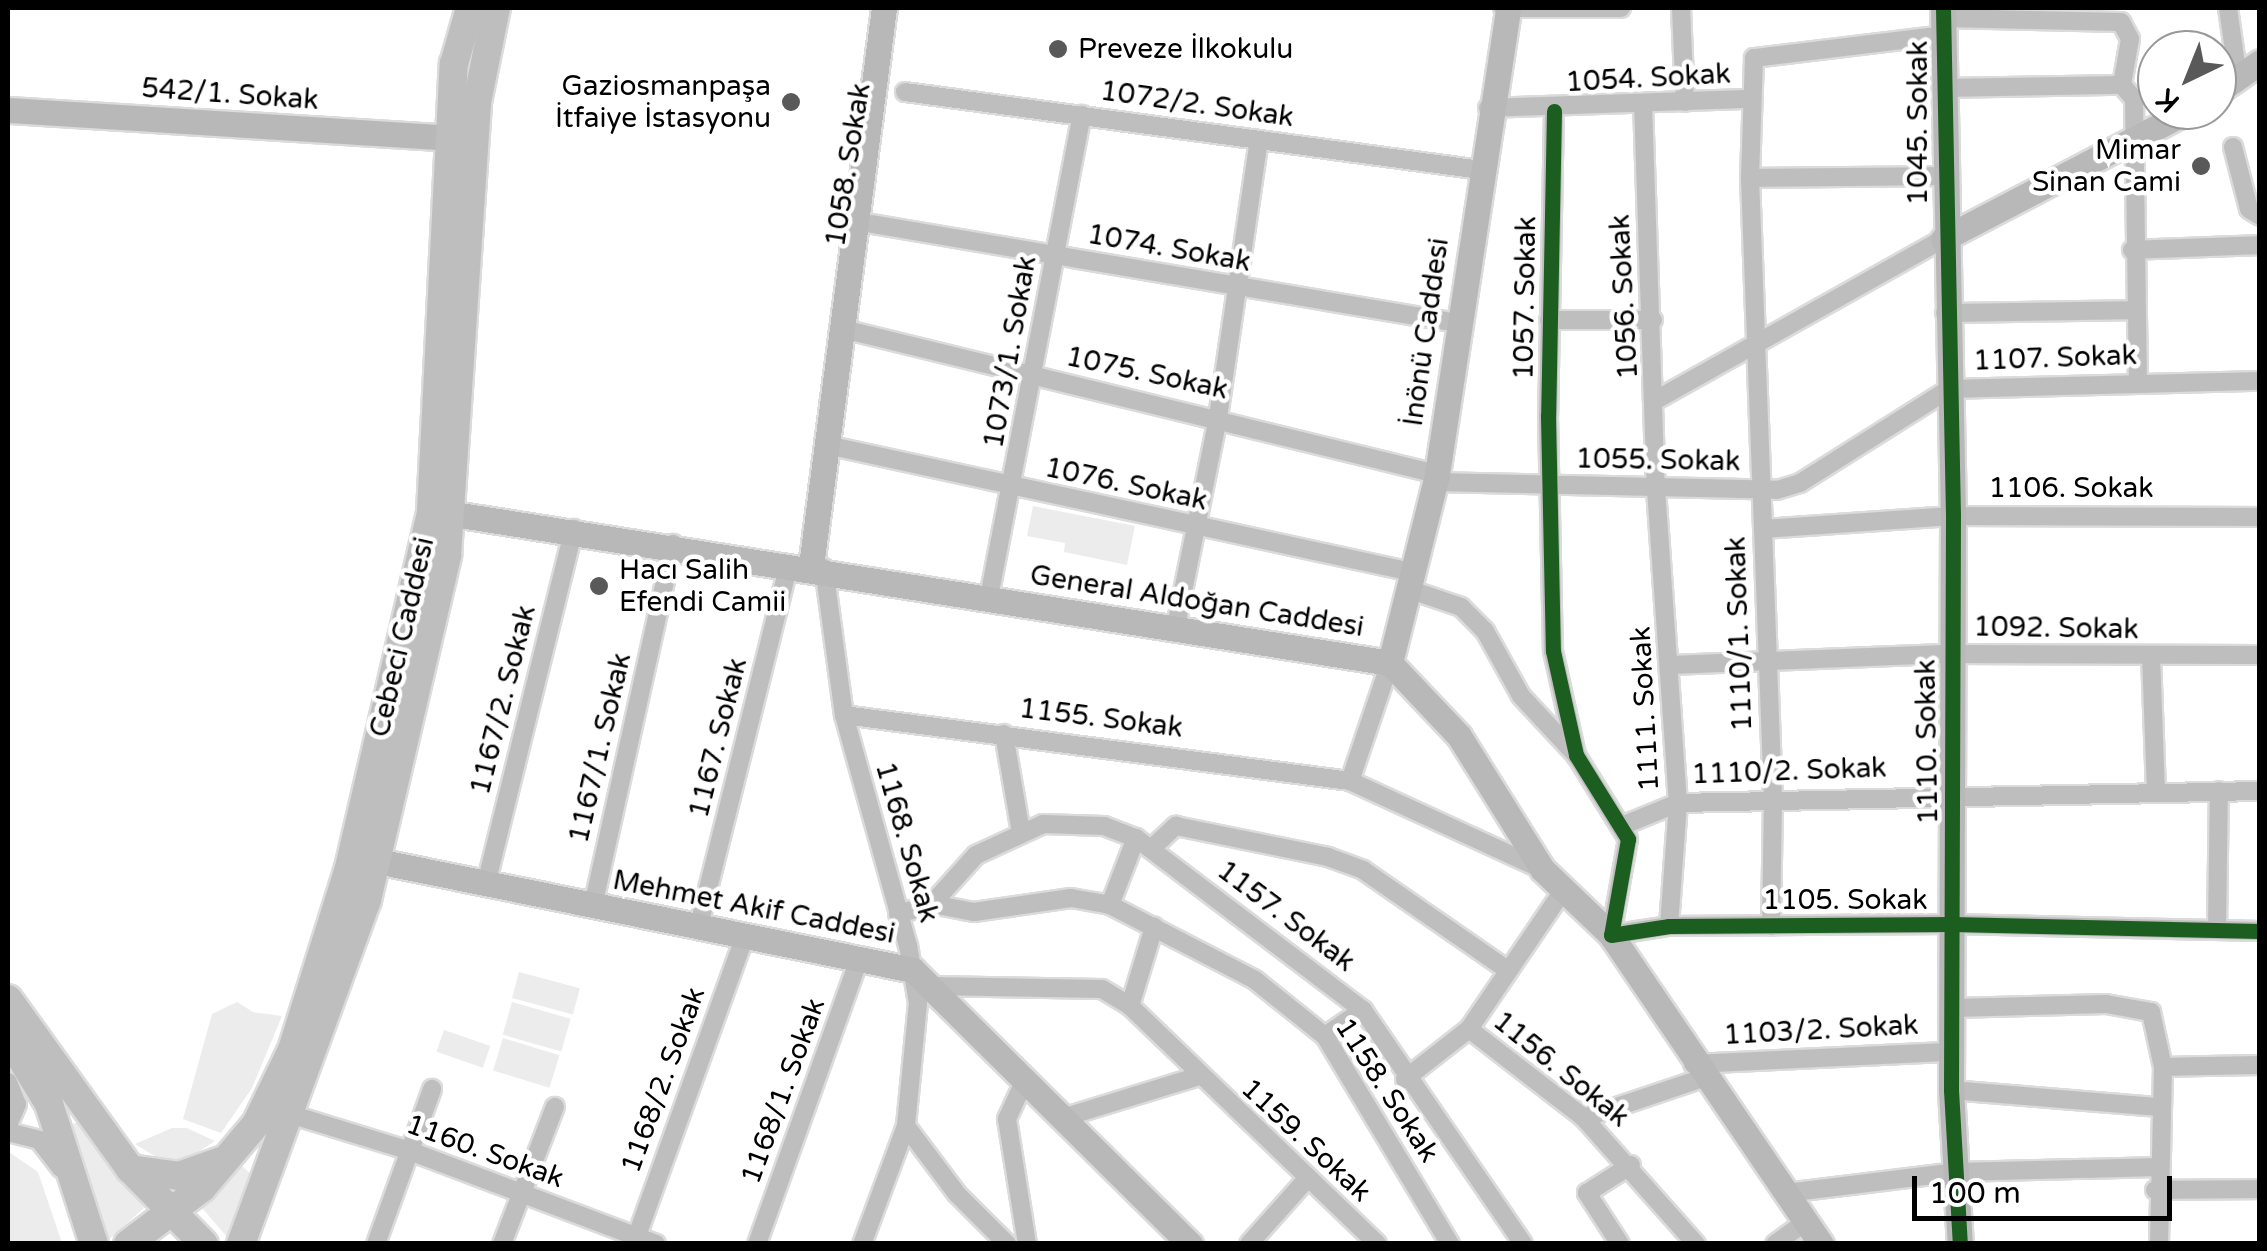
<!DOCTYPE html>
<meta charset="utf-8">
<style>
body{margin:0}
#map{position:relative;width:2267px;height:1251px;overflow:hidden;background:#fff;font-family:"Varela Round",sans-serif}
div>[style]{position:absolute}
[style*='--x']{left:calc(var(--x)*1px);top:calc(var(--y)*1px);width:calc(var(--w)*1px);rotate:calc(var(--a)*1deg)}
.green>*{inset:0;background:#ececec;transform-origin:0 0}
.roads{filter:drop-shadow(2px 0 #dbdbdb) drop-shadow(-2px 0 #dbdbdb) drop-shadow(0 2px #dbdbdb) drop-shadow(0 -2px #dbdbdb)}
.street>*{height:18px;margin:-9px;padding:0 9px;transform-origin:9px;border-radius:9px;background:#bebebe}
.secondary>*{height:25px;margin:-12.5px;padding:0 12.5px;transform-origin:12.5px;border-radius:12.5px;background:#b8b8b8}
.primary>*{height:28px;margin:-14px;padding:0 14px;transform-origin:14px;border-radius:14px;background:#bebebe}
.cycleway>*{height:15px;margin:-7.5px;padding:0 7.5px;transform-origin:7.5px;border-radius:7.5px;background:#1b5e20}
.dots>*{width:28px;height:28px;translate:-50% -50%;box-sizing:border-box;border:5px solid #fff;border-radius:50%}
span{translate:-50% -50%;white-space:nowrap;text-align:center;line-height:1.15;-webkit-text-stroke:9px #fff;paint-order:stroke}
.poi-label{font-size:28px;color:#000}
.left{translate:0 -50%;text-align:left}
.right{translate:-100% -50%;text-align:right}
.street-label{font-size:28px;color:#000}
.frame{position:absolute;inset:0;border:10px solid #000;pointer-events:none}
.north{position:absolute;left:2137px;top:30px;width:100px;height:100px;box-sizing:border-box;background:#fff;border:2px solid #999;border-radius:50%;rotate:223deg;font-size:28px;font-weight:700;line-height:40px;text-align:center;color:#000}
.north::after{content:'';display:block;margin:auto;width:35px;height:45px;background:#595959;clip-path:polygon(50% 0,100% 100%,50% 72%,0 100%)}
.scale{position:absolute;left:1912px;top:1176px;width:260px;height:45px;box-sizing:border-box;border:5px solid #000;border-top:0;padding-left:12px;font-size:30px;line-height:35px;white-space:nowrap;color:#000;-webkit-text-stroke:8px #fff;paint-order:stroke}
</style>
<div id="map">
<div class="green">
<i style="clip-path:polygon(1033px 506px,1135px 526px,1127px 565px,1064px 552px,1065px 543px,1027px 536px)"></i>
<i style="left:519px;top:972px;width:63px;height:27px;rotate:15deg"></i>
<i style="clip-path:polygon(237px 1002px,253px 1012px,282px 1016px,252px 1088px,221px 1133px,183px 1119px,212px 1014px)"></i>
<i style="left:512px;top:1002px;width:61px;height:34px;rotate:16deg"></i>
<i style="left:444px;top:1030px;width:49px;height:23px;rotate:19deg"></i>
<i style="left:503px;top:1038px;width:59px;height:34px;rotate:17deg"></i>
<i style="clip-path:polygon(82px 1121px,144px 1208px,106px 1242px,69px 1125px)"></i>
<i style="clip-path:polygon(172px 1128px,187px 1128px,215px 1141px,186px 1160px,166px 1163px,135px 1144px)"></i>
<i style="clip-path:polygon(9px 1152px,38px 1172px,62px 1243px,8px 1243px)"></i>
<i style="clip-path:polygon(242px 1166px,252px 1175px,227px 1237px,202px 1208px)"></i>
</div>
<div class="roads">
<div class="street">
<i style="--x:1503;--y:8;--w:118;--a:0"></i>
<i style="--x:1681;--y:8;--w:94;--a:87.6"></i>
<i style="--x:2228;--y:8;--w:71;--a:81.9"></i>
<i style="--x:1943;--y:18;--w:178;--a:1.3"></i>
<i style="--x:2121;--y:22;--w:19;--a:62"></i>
<i style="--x:2130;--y:39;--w:47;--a:99.9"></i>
<i style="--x:1943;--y:88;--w:179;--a:-1"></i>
<i style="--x:2122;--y:85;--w:18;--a:49"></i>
<i style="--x:2134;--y:99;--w:284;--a:89.2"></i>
<i style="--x:905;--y:92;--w:581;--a:7.71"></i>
<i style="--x:1643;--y:103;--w:386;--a:88.1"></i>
<i style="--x:1656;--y:489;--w:315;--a:86"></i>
<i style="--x:1678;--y:803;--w:123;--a:94.2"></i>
<i style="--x:1488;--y:108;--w:262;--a:-2"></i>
<i style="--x:1554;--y:111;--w:305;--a:91.1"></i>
<i style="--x:1548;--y:416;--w:235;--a:88.8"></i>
<i style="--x:1553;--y:651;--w:107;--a:77.5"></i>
<i style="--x:1576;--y:755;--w:99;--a:58.2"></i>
<i style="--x:1628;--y:839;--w:97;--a:100"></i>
<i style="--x:1611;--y:935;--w:59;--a:-8.8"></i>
<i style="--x:1669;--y:926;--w:283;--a:-0.4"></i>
<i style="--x:1952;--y:924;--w:308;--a:1.3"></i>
<i style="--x:2233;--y:147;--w:64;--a:75.5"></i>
<i style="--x:2249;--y:209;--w:13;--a:32"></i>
<i style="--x:1750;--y:178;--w:193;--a:-0.6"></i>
<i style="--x:872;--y:224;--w:593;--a:9.61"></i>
<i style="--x:2132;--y:250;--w:128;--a:-2.2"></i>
<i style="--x:1945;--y:313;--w:189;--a:-0.9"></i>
<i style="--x:1549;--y:320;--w:104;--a:0"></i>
<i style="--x:843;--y:329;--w:611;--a:13.72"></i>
<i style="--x:1656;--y:400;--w:329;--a:-29.3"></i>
<i style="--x:827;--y:445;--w:603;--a:12.26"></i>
<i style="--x:1435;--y:482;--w:342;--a:1.3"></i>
<i style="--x:1777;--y:490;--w:24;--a:-17"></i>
<i style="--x:1800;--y:483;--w:176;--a:-32.2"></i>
<i style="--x:1949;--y:389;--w:311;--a:-1.5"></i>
<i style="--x:1763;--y:529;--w:190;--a:-3.9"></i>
<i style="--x:1953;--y:516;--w:307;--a:0.2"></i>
<i style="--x:824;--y:568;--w:148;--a:82.3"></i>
<i style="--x:844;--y:715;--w:239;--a:74.5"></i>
<i style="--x:908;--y:945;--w:59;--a:80.2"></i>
<i style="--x:918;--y:1003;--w:124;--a:95.6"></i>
<i style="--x:906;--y:1126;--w:126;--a:110.4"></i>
<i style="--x:1411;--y:590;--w:53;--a:18.8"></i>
<i style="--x:1461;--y:607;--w:34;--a:45"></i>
<i style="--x:1485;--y:631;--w:74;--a:61"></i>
<i style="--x:1521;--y:696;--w:81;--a:47"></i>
<i style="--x:989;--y:597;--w:491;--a:-79.1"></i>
<i style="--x:1176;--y:626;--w:213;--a:-78.6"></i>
<i style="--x:1218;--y:417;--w:279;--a:-81.6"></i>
<i style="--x:2151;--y:656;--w:136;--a:87.9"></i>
<i style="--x:1671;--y:665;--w:279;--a:-2.3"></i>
<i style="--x:1950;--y:654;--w:310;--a:0.2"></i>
<i style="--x:844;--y:715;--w:510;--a:7.43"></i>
<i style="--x:1350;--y:781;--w:208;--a:24.7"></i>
<i style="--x:1004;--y:734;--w:99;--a:80.2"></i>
<i style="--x:1350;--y:781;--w:125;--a:-71.3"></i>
<i style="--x:1624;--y:825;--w:58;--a:-22.2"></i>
<i style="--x:1678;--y:803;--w:582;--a:-1.18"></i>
<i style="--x:1152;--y:848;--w:33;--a:-43"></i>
<i style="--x:1176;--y:826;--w:155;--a:11.5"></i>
<i style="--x:1328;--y:857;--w:37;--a:20"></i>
<i style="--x:1363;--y:870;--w:174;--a:34.7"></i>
<i style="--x:486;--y:884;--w:366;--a:-76.1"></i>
<i style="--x:932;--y:904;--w:43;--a:10.8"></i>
<i style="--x:974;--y:912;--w:98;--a:-8.2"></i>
<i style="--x:1071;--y:898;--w:40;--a:10"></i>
<i style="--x:1110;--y:905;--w:163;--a:27.3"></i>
<i style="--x:1255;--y:980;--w:90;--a:38.7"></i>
<i style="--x:1325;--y:1036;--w:243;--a:59"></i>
<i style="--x:1110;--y:905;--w:72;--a:-68.8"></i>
<i style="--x:593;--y:906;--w:371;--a:-77.5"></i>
<i style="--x:898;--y:914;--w:35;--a:-16"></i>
<i style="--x:932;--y:904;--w:66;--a:-48.1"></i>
<i style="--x:976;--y:855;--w:74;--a:-24.8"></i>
<i style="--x:1043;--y:824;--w:61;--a:1.9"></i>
<i style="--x:1104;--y:826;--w:34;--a:21"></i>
<i style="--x:1136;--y:838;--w:285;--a:37.2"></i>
<i style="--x:1363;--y:1010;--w:283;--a:55.6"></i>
<i style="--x:699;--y:925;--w:372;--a:-76"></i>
<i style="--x:1771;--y:926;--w:127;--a:-89.1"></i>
<i style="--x:1773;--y:799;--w:621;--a:-92.12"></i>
<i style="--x:1750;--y:178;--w:120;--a:-88.1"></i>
<i style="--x:1754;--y:58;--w:190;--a:-6.9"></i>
<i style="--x:2217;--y:928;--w:137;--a:-89.2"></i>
<i style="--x:931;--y:986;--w:171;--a:1"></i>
<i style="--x:1102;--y:989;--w:33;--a:31"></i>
<i style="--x:1130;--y:1006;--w:343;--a:43.9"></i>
<i style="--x:1130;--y:1006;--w:83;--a:-73.1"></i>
<i style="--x:1953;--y:1008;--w:153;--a:-1.5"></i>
<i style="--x:2106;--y:1004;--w:46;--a:10.1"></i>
<i style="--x:2151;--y:1012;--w:56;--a:77.7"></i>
<i style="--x:2163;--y:1067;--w:177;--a:91.3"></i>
<i style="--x:1469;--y:1029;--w:145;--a:37.7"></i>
<i style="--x:1584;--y:1118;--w:169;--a:48.4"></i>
<i style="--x:1325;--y:1036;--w:46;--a:-34.4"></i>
<i style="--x:1693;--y:1064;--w:258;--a:-2.7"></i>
<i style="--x:2163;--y:1067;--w:97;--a:-1.2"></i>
<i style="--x:1405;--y:1079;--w:81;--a:-38"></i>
<i style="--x:1469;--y:1029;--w:169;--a:-55.8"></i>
<i style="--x:8;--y:1082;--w:24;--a:68"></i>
<i style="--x:17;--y:1104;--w:23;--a:113"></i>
<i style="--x:1024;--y:1082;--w:41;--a:114.7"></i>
<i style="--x:1007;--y:1119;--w:127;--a:80.9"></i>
<i style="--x:1951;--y:1090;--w:209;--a:4.7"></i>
<i style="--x:293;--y:1115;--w:122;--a:17.1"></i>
<i style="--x:410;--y:1151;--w:263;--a:20.7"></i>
<i style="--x:1062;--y:1118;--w:143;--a:-17"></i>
<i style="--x:1584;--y:1118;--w:126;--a:-18.6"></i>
<i style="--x:906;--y:1126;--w:85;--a:53.1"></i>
<i style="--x:957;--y:1194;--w:71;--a:45"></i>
<i style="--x:8;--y:1132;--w:32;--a:14"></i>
<i style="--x:39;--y:1140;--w:36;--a:52"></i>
<i style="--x:2155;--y:1190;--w:105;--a:-0.5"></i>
<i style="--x:1786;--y:1193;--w:172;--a:-7"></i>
<i style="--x:1957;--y:1172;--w:201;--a:-1.4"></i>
<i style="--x:376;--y:1244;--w:165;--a:-70.1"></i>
<i style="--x:502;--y:1244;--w:147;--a:-68.9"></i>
<i style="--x:634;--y:1244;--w:328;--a:-70.2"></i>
<i style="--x:757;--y:1244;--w:306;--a:-70.3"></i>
<i style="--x:1249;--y:1244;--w:87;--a:-48.3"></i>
<i style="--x:1620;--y:1244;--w:61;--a:-122.9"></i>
<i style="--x:1587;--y:1193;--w:52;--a:-32.5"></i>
<i style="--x:1775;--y:1244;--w:37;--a:-36"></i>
</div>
<div class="secondary">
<i style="--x:1943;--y:8;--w:508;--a:88.87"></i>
<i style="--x:1953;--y:516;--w:574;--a:90.2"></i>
<i style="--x:1951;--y:1090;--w:154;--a:86.7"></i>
<i style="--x:2217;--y:92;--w:52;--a:-34.9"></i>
<i style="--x:8;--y:110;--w:442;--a:3.6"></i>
<i style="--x:1943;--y:239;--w:279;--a:-27.6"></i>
<i style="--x:454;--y:514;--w:948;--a:9.04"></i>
<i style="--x:1390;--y:663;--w:100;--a:46.6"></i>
<i style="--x:1459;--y:736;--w:157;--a:58"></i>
<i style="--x:1542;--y:869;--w:95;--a:43.7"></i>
<i style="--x:1611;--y:935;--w:374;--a:55.8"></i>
<i style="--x:811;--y:566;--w:563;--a:-82.55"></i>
<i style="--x:1390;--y:663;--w:195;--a:-76"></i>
<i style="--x:1437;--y:474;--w:471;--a:-81.3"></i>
<i style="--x:377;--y:861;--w:547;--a:11.49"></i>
<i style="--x:913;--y:970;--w:390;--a:44.7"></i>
</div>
<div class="primary">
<i style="--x:8;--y:999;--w:209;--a:54.3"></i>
<i style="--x:130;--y:1169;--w:105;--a:45.4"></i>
<i style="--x:8;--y:1037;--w:79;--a:58.5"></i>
<i style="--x:49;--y:1104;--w:147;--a:72.2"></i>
<i style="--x:130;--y:1169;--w:49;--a:8.1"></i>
<i style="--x:179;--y:1176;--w:45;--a:-19.7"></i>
<i style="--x:128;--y:1244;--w:93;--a:-37.1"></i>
<i style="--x:202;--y:1188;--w:84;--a:-49.8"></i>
<i style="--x:256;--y:1124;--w:82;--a:-64.1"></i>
<i style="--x:292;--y:1050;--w:191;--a:-72.6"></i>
<i style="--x:349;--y:868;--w:365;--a:-77"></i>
<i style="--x:431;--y:512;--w:449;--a:-87.1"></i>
<i style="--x:454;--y:64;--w:58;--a:-74.1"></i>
<i style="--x:241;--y:1244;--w:366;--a:-69.9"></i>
<i style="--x:367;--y:900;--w:354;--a:-76.9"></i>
<i style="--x:447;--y:555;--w:454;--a:-86.2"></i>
<i style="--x:477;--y:102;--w:96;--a:-78.6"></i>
</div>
</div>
<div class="cycleway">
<i style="--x:1943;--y:8;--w:508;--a:88.87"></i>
<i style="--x:1953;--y:516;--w:574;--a:90.2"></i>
<i style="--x:1951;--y:1090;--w:154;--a:86.7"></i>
<i style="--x:1554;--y:111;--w:305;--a:91.1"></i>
<i style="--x:1548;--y:416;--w:235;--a:88.8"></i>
<i style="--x:1553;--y:651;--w:107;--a:77.5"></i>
<i style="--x:1576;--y:755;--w:99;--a:58.2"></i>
<i style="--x:1628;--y:839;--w:97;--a:100"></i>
<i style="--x:1611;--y:935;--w:59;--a:-8.8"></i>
<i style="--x:1669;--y:926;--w:283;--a:-0.4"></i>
<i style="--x:1952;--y:924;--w:308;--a:1.3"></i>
</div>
<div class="dots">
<i style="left:1058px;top:49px;background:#595959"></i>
<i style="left:791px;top:102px;background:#595959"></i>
<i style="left:2201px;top:166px;background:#595959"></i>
<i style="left:599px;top:586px;background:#595959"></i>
</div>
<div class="poi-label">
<span class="left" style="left:1078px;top:49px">Preveze İlkokulu</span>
<span class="right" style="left:771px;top:102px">Gaziosmanpaşa<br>İtfaiye İstasyonu</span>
<span class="right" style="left:2181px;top:166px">Mimar<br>Sinan Cami</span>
<span class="left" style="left:619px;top:586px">Hacı Salih<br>Efendi Camii</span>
</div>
<div class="street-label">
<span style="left:1648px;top:78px;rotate:-3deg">1054. Sokak</span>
<span style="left:230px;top:94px;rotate:4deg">542/1. Sokak</span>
<span style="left:1197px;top:104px;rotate:8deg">1072/2. Sokak</span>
<span style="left:1918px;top:123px;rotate:-90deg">1045. Sokak</span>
<span style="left:848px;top:165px;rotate:-81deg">1058. Sokak</span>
<span style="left:1169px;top:248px;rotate:10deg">1074. Sokak</span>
<span style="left:1624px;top:297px;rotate:-93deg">1056. Sokak</span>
<span style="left:1525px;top:298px;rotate:-89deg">1057. Sokak</span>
<span style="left:1426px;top:332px;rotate:-82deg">İnönü Caddesi</span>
<span style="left:1010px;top:352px;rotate:-80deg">1073/1. Sokak</span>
<span style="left:2055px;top:358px;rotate:-2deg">1107. Sokak</span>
<span style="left:1147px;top:373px;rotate:12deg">1075. Sokak</span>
<span style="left:1658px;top:460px;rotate:1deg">1055. Sokak</span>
<span style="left:1126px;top:484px;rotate:12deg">1076. Sokak</span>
<span style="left:2071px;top:488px">1106. Sokak</span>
<span style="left:1197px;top:601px;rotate:9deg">General Aldoğan Caddesi</span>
<span style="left:2056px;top:628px;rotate:1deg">1092. Sokak</span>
<span style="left:1739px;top:634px;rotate:-92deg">1110/1. Sokak</span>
<span style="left:402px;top:637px;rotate:-77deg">Cebeci Caddesi</span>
<span style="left:503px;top:700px;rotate:-76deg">1167/2. Sokak</span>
<span style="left:1645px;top:709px;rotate:-93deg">1111. Sokak</span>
<span style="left:1101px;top:718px;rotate:7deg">1155. Sokak</span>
<span style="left:718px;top:738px;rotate:-76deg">1167. Sokak</span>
<span style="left:1927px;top:742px;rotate:-91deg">1110. Sokak</span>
<span style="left:600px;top:748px;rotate:-77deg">1167/1. Sokak</span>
<span style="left:1789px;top:771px;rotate:-2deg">1110/2. Sokak</span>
<span style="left:907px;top:842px;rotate:74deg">1168. Sokak</span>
<span style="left:1845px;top:900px">1105. Sokak</span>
<span style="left:754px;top:907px;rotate:11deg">Mehmet Akif Caddesi</span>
<span style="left:1286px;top:916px;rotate:37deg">1157. Sokak</span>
<span style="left:1821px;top:1030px;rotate:-3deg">1103/2. Sokak</span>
<span style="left:1561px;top:1069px;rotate:39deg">1156. Sokak</span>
<span style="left:663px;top:1080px;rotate:-70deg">1168/2. Sokak</span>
<span style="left:1387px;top:1090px;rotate:57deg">1158. Sokak</span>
<span style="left:783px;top:1091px;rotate:-70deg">1168/1. Sokak</span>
<span style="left:1306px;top:1140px;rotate:43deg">1159. Sokak</span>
<span style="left:485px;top:1151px;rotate:20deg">1160. Sokak</span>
</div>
<div class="frame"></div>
<div class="north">K</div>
<div class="scale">100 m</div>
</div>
